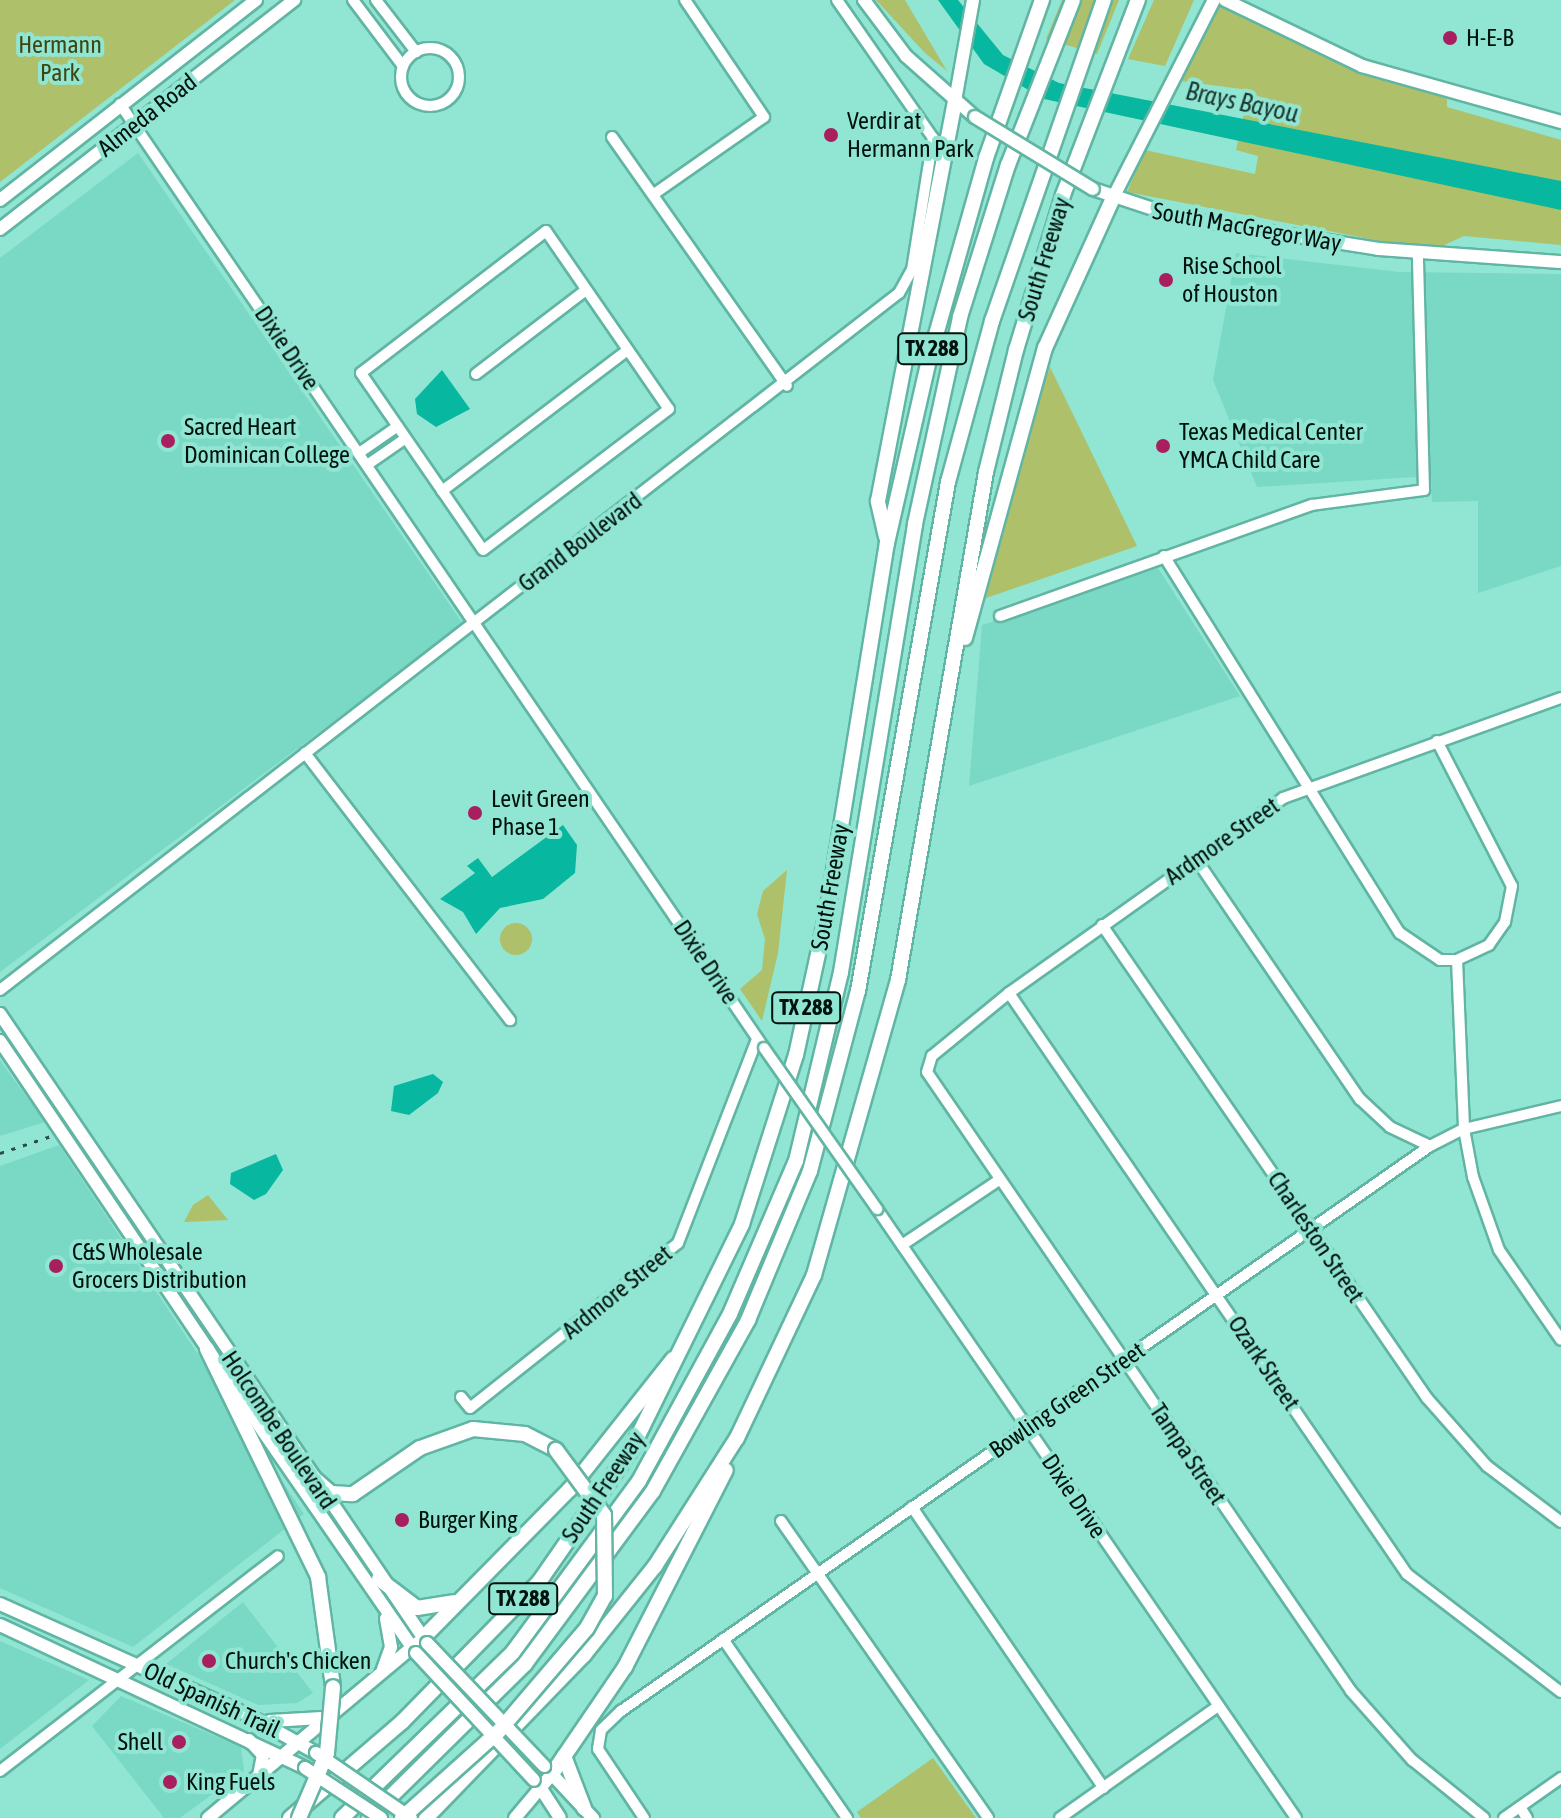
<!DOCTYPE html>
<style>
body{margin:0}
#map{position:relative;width:1561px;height:1818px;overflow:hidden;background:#91e5d3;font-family:"Asap Condensed",sans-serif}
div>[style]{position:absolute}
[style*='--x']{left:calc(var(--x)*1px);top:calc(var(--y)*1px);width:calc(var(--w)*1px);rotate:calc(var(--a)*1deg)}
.built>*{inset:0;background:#7ad9c5}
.green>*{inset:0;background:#aec069}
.round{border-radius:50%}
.water>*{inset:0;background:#07b79f}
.roads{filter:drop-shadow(2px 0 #61b5a3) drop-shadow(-2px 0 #61b5a3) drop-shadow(0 2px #61b5a3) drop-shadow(0 -2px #61b5a3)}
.minor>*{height:10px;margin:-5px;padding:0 5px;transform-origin:5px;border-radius:5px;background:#fff}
.minor>.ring{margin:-5px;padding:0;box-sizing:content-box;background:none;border:10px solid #fff;border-radius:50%}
.major>*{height:12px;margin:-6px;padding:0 6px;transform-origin:6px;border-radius:6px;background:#fff}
.highway>*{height:14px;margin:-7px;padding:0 7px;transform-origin:7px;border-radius:7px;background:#fff}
.rail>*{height:3px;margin-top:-1.5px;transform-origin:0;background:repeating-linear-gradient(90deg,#2a4f46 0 4px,transparent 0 12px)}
.bridges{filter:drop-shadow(2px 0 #61b5a3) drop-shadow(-2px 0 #61b5a3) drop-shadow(0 2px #61b5a3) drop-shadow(0 -2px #61b5a3)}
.minor-bridge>*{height:10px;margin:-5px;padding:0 5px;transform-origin:5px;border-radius:5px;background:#fff}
.major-bridge>*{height:12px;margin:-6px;padding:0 6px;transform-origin:6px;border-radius:6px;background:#fff}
.highway-bridge>*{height:14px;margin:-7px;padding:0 7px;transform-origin:7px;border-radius:7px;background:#fff}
.dots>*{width:22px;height:22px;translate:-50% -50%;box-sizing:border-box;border:4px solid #91e5d3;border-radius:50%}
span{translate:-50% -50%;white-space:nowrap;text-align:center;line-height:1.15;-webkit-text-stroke:8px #91e5d3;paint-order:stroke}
.shield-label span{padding:2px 6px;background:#91e5d3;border:2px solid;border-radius:6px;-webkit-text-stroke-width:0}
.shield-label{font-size:22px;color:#00120d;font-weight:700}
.poi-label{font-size:24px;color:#00120d}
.left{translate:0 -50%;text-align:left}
.right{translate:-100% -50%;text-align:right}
.park-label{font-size:24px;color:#3d4610}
.street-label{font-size:24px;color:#00120d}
.water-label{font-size:26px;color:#1b3933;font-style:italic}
</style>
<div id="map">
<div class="built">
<i style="clip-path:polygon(138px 153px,463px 624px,0 972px,0 258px)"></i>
<i style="clip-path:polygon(1236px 253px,1399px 272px,1561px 274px,1561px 566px,1478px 593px,1478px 501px,1432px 502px,1431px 476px,1257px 487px,1213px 380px)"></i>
<i style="clip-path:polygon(1158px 568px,1240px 696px,969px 786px,982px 625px)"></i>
<i style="clip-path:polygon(0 1060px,10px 1074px,45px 1122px,0 1136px)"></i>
<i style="clip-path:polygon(59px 1145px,304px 1514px,133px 1647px,0 1588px,0 1166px)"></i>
<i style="clip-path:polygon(243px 1602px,313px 1693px,297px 1703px,258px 1705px,166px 1664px)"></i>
<i style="clip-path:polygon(0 1641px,89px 1680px,0 1749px)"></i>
<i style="clip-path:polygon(121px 1696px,241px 1747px,244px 1771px,180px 1818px,164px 1818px,92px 1726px)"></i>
</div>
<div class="green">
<i style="clip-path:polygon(0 0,235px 0,0 182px)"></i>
<i style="clip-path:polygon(876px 0,905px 0,947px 71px,925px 53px)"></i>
<i style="clip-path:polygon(1062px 0,1119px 0,1097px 54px,1046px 39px)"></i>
<i style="clip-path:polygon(1154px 0,1194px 0,1165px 66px,1128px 59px)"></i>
<i style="clip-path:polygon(1221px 3px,1333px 58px,1447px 99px,1447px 107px,1561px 140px,1561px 245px,1464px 236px,1442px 246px,1391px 243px,1127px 192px,1145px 150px,1255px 174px,1258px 156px,1236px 150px,1249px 90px,1181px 81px)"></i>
<i style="clip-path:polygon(1050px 367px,1137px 546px,986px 598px,1025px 438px)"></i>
<i style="clip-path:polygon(787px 870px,778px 953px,762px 1021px,740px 989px,762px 970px,765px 939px,757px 914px,763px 891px)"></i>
<i class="round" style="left:500px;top:923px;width:32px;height:32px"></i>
<i style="clip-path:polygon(208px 1195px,228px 1220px,184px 1222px,193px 1205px)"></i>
<i style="clip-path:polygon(933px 1758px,976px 1818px,861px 1818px,857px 1812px)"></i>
</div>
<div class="water">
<i style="clip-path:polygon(938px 0,958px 0,1003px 55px,1059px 83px,1561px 181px,1561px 210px,1044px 99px,984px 64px)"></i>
<i style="clip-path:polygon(442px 370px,470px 409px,436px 427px,417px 414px,415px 399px)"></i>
<i style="clip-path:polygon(563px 825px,577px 845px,575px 873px,543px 899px,500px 908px,476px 934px,463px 912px,440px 899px,475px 873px,467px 866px,478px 858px,492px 877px)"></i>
<i style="clip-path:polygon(433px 1074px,443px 1082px,438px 1093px,409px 1115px,391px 1111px,394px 1086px)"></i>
<i style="clip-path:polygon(276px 1154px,283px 1170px,266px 1194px,254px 1200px,230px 1184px,231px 1173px)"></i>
</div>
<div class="roads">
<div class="minor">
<i style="--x:353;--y:0;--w:83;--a:52.9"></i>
<i style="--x:376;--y:0;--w:66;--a:52.4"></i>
<i class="ring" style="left:401px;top:48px;width:48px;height:48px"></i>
<i style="--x:120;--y:104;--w:1143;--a:55.7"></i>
<i style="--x:612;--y:137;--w:304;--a:54.9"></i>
<i style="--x:654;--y:194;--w:134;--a:-35"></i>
<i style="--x:764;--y:117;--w:141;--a:-124"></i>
<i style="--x:546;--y:231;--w:216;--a:55.4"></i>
<i style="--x:669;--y:409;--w:233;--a:142.8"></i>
<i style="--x:483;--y:550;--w:215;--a:-124.6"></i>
<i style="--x:361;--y:373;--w:233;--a:-37.5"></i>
<i style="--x:476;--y:374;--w:138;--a:-37.4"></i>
<i style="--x:359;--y:453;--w:47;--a:-34.7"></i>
<i style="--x:367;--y:465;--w:47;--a:-34.7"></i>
<i style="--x:442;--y:491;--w:233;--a:-37.2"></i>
<i style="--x:1164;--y:556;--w:445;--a:58"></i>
<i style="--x:1400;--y:933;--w:48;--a:34"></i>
<i style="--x:1440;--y:960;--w:17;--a:0"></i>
<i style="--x:1000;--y:616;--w:331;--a:-19.6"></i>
<i style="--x:1312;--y:505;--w:113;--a:-7.6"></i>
<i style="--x:1424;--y:490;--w:236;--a:-91.5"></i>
<i style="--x:1437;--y:741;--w:163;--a:62.7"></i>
<i style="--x:1512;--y:886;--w:37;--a:101"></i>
<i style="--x:1505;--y:922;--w:28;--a:125"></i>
<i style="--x:1489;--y:945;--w:35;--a:155"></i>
<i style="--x:1457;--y:960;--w:169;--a:87.6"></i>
<i style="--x:1464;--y:1129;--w:49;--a:79.4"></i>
<i style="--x:1473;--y:1177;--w:77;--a:70.4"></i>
<i style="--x:1499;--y:1250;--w:109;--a:55.4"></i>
<i style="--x:305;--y:753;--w:337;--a:52.5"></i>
<i style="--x:1196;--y:859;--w:291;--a:55.7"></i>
<i style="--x:1360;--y:1099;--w:41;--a:43"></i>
<i style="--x:1390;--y:1127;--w:44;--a:25.4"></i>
<i style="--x:1102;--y:925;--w:574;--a:55.51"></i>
<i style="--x:1427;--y:1398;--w:91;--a:48.6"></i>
<i style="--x:1487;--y:1466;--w:93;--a:37.1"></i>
<i style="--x:0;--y:990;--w:1138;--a:-37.79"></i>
<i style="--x:899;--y:293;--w:26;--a:-61"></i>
<i style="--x:912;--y:270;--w:134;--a:-81"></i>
<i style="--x:933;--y:138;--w:168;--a:-124.8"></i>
<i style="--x:1009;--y:993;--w:704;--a:55.59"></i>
<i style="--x:1407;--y:1574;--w:194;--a:37.5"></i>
<i style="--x:877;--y:1209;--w:739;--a:55.47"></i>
<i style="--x:902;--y:1245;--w:117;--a:-33.8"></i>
<i style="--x:461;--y:1397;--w:14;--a:51"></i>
<i style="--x:470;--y:1408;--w:265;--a:-38.4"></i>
<i style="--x:678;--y:1243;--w:219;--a:-68.8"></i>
<i style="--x:912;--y:1507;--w:340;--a:55.7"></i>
<i style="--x:781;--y:1521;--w:362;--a:55.1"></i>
<i style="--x:723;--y:1639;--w:218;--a:55.3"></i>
<i style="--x:0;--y:1771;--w:351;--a:-37.7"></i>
<i style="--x:1520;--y:1807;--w:13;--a:58"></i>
<i style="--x:644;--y:1818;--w:83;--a:-123.7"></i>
<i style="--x:598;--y:1749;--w:19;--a:-81"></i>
<i style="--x:601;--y:1730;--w:28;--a:-44"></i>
<i style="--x:621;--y:1711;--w:987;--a:-34.93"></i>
<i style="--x:1430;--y:1146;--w:38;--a:-27"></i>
<i style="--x:1464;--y:1129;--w:100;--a:-13.3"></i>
<i style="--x:1060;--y:1818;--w:194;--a:-35.3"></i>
<i style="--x:1484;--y:1818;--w:92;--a:-141.1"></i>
<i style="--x:1412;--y:1760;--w:92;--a:-131.5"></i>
<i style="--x:1351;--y:1691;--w:750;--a:-124.41"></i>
<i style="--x:927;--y:1072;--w:17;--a:-73"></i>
<i style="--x:932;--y:1056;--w:99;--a:-39.3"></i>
<i style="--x:1009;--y:993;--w:336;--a:-35.4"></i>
<i style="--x:1283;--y:798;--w:295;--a:-19.8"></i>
<i style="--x:1504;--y:1818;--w:70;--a:-35.1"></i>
</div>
<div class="major">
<i style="--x:864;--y:0;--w:70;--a:53.1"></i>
<i style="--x:906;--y:56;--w:92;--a:41.5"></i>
<i style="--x:1225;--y:0;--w:152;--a:25.7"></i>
<i style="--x:1362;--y:66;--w:207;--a:15.7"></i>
<i style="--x:955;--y:101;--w:103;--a:-79.9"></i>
<i style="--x:1093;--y:189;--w:89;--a:18.4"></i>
<i style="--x:1177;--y:217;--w:204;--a:9"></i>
<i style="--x:1378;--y:249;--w:183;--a:4.1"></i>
<i style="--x:1113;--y:198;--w:222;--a:-63"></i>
<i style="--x:0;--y:200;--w:325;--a:-38"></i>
<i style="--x:0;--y:229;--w:373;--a:-37.9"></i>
<i style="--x:0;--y:1014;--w:760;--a:55.83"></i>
<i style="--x:0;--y:1041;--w:381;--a:56"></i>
<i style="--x:227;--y:1379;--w:333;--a:55.4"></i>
<i style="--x:0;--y:1604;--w:272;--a:24.1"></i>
<i style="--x:248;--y:1715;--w:78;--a:29.2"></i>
<i style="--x:0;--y:1625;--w:337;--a:25.1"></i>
<i style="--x:383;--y:1669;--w:23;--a:-70"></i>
<i style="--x:391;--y:1647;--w:29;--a:-100"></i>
<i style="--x:270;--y:1721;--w:52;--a:-3.3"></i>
<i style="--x:249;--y:1740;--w:21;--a:47"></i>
<i style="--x:263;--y:1755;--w:20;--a:101"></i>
<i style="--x:546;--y:1768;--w:69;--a:46.8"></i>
<i style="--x:538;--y:1784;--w:40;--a:57.1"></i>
<i style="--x:208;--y:1818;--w:273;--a:-39.9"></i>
<i style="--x:515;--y:1818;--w:57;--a:-49.9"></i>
</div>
<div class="highway">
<i style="--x:886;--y:537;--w:37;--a:-103"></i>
<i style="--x:878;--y:501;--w:407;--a:-79.1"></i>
<i style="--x:965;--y:638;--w:301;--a:-74.6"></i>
<i style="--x:1045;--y:348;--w:165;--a:-65.6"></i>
<i style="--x:207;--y:1349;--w:254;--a:64"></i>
<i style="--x:318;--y:1577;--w:111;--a:82.2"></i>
<i style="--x:308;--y:1473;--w:30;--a:41"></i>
<i style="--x:331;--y:1493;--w:22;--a:3"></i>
<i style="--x:353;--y:1494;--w:81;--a:-34.5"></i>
<i style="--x:420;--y:1448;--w:56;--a:-19.7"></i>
<i style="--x:473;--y:1429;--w:52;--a:5.5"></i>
<i style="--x:525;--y:1434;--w:35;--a:27"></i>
<i style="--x:379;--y:1579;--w:48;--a:37.3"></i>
<i style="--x:417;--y:1608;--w:37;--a:-9"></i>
<i style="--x:423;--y:1638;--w:209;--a:-45.4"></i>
<i style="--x:570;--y:1489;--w:166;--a:-51.6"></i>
<i style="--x:564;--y:1756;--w:56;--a:69"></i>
<i style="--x:552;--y:1774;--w:130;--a:-55.7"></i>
<i style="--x:625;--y:1667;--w:221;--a:-62.9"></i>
<i style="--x:290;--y:1818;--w:148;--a:-40.6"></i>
<i style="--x:402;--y:1722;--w:196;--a:-45.6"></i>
<i style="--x:539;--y:1582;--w:163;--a:-55.2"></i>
<i style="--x:632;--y:1448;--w:250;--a:-63.8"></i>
<i style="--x:742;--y:1224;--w:177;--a:-72.3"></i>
<i style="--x:796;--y:1055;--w:145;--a:-77.7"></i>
<i style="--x:827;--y:913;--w:375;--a:-80.8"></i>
<i style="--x:887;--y:543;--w:192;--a:-77.1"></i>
<i style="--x:930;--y:356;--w:206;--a:-74.2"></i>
<i style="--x:986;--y:158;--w:168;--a:-70.5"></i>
<i style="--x:342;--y:1818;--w:238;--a:-44.1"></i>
<i style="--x:513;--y:1652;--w:212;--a:-53.6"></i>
<i style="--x:639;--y:1481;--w:190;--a:-61.4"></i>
<i style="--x:730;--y:1314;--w:167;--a:-66.7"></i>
<i style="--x:796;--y:1161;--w:194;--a:-76.6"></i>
<i style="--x:841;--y:972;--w:454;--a:-80.6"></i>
<i style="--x:915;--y:524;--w:212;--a:-77.7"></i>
<i style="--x:960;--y:317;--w:159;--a:-72.5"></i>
<i style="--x:1008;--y:165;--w:177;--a:-68.5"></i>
<i style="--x:369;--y:1818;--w:219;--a:-44.6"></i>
<i style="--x:525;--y:1664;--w:215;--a:-53.5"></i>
<i style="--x:653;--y:1491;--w:196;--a:-60.9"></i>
<i style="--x:748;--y:1320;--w:161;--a:-67.4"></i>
<i style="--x:810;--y:1171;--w:186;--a:-75.1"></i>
<i style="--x:858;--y:991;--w:517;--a:-79.97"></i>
<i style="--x:948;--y:482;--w:167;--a:-74.7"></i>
<i style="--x:992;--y:321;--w:340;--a:-70.8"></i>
<i style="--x:426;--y:1818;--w:227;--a:-45.9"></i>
<i style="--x:584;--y:1655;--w:114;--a:-51.4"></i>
<i style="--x:655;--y:1566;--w:152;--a:-57.4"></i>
<i style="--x:737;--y:1438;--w:180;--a:-64.7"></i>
<i style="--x:814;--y:1275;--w:307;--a:-74.1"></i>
<i style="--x:898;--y:980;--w:516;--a:-80.17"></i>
<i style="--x:986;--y:472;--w:126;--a:-76.2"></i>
<i style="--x:1016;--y:350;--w:162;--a:-73.1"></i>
<i style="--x:1063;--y:195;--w:209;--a:-69"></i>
</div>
</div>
<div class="rail">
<i style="--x:0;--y:1153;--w:57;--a:-18.4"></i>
</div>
<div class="bridges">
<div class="minor-bridge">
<i style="--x:764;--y:1048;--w:197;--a:54.9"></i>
</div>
<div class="major-bridge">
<i style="--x:975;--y:117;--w:138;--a:31.4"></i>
<i style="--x:427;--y:1643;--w:170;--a:46.4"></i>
<i style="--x:416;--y:1653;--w:173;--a:47.1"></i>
<i style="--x:316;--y:1753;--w:115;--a:34.4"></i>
<i style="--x:305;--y:1768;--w:91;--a:33.3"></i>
</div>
<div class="highway-bridge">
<i style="--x:299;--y:1818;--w:71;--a:-66.7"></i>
<i style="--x:327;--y:1753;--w:66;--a:-84.8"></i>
<i style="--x:402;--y:1818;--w:130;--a:-41.9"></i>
<i style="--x:499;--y:1731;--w:135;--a:-49.5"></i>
<i style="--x:587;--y:1628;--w:37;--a:-61"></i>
<i style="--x:605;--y:1596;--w:81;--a:-90.7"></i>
<i style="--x:604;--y:1515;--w:81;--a:-126.4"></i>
</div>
</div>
<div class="dots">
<i style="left:1450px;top:38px;background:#a91e5f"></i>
<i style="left:831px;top:135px;background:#a91e5f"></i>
<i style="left:1166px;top:280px;background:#a91e5f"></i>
<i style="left:168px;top:441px;background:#a91e5f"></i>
<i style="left:1163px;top:446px;background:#a91e5f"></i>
<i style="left:475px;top:813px;background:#a91e5f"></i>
<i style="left:56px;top:1266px;background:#a91e5f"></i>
<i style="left:402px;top:1520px;background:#a91e5f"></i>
<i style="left:209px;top:1661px;background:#a91e5f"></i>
<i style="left:179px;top:1742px;background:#a91e5f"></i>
<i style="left:170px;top:1782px;background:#a91e5f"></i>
</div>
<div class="shield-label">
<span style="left:932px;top:349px">TX 288</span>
<span style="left:806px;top:1008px">TX 288</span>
<span style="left:523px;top:1599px">TX 288</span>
</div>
<div class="poi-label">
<span class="left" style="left:1466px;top:38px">H-E-B</span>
<span class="left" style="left:847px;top:135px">Verdir at<br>Hermann Park</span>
<span class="left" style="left:1182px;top:280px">Rise School<br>of Houston</span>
<span class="left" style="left:184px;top:441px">Sacred Heart<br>Dominican College</span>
<span class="left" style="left:1179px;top:446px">Texas Medical Center<br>YMCA Child Care</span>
<span class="left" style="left:491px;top:813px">Levit Green<br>Phase 1</span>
<span class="left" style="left:72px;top:1266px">C&amp;S Wholesale<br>Grocers Distribution</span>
<span class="left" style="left:418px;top:1520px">Burger King</span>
<span class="left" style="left:225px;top:1661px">Church's Chicken</span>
<span class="right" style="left:163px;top:1742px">Shell</span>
<span class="left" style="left:186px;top:1782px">King Fuels</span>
</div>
<div class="park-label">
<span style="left:60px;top:59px">Hermann<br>Park</span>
</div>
<div class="street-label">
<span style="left:147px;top:115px;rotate:-38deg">Almeda Road</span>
<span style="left:1247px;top:227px;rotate:10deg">South MacGregor Way</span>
<span style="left:1044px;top:259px;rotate:-73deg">South Freeway</span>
<span style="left:287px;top:348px;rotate:56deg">Dixie Drive</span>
<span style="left:580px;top:542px;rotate:-37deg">Grand Boulevard</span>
<span style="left:1222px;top:841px;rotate:-35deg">Ardmore Street</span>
<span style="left:830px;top:887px;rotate:-80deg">South Freeway</span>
<span style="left:706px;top:962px;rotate:56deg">Dixie Drive</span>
<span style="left:1316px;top:1237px;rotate:56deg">Charleston Street</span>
<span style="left:617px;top:1292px;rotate:-39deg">Ardmore Street</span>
<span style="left:1264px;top:1363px;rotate:56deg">Ozark Street</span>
<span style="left:1067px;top:1400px;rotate:-35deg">Bowling Green Street</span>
<span style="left:279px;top:1430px;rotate:56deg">Holcombe Boulevard</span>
<span style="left:1188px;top:1454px;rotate:56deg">Tampa Street</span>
<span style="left:603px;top:1487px;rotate:-56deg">South Freeway</span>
<span style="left:1074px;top:1496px;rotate:56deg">Dixie Drive</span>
<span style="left:212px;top:1700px;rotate:25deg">Old Spanish Trail</span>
</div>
<div class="water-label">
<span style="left:1242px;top:103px;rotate:12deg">Brays Bayou</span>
</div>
</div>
